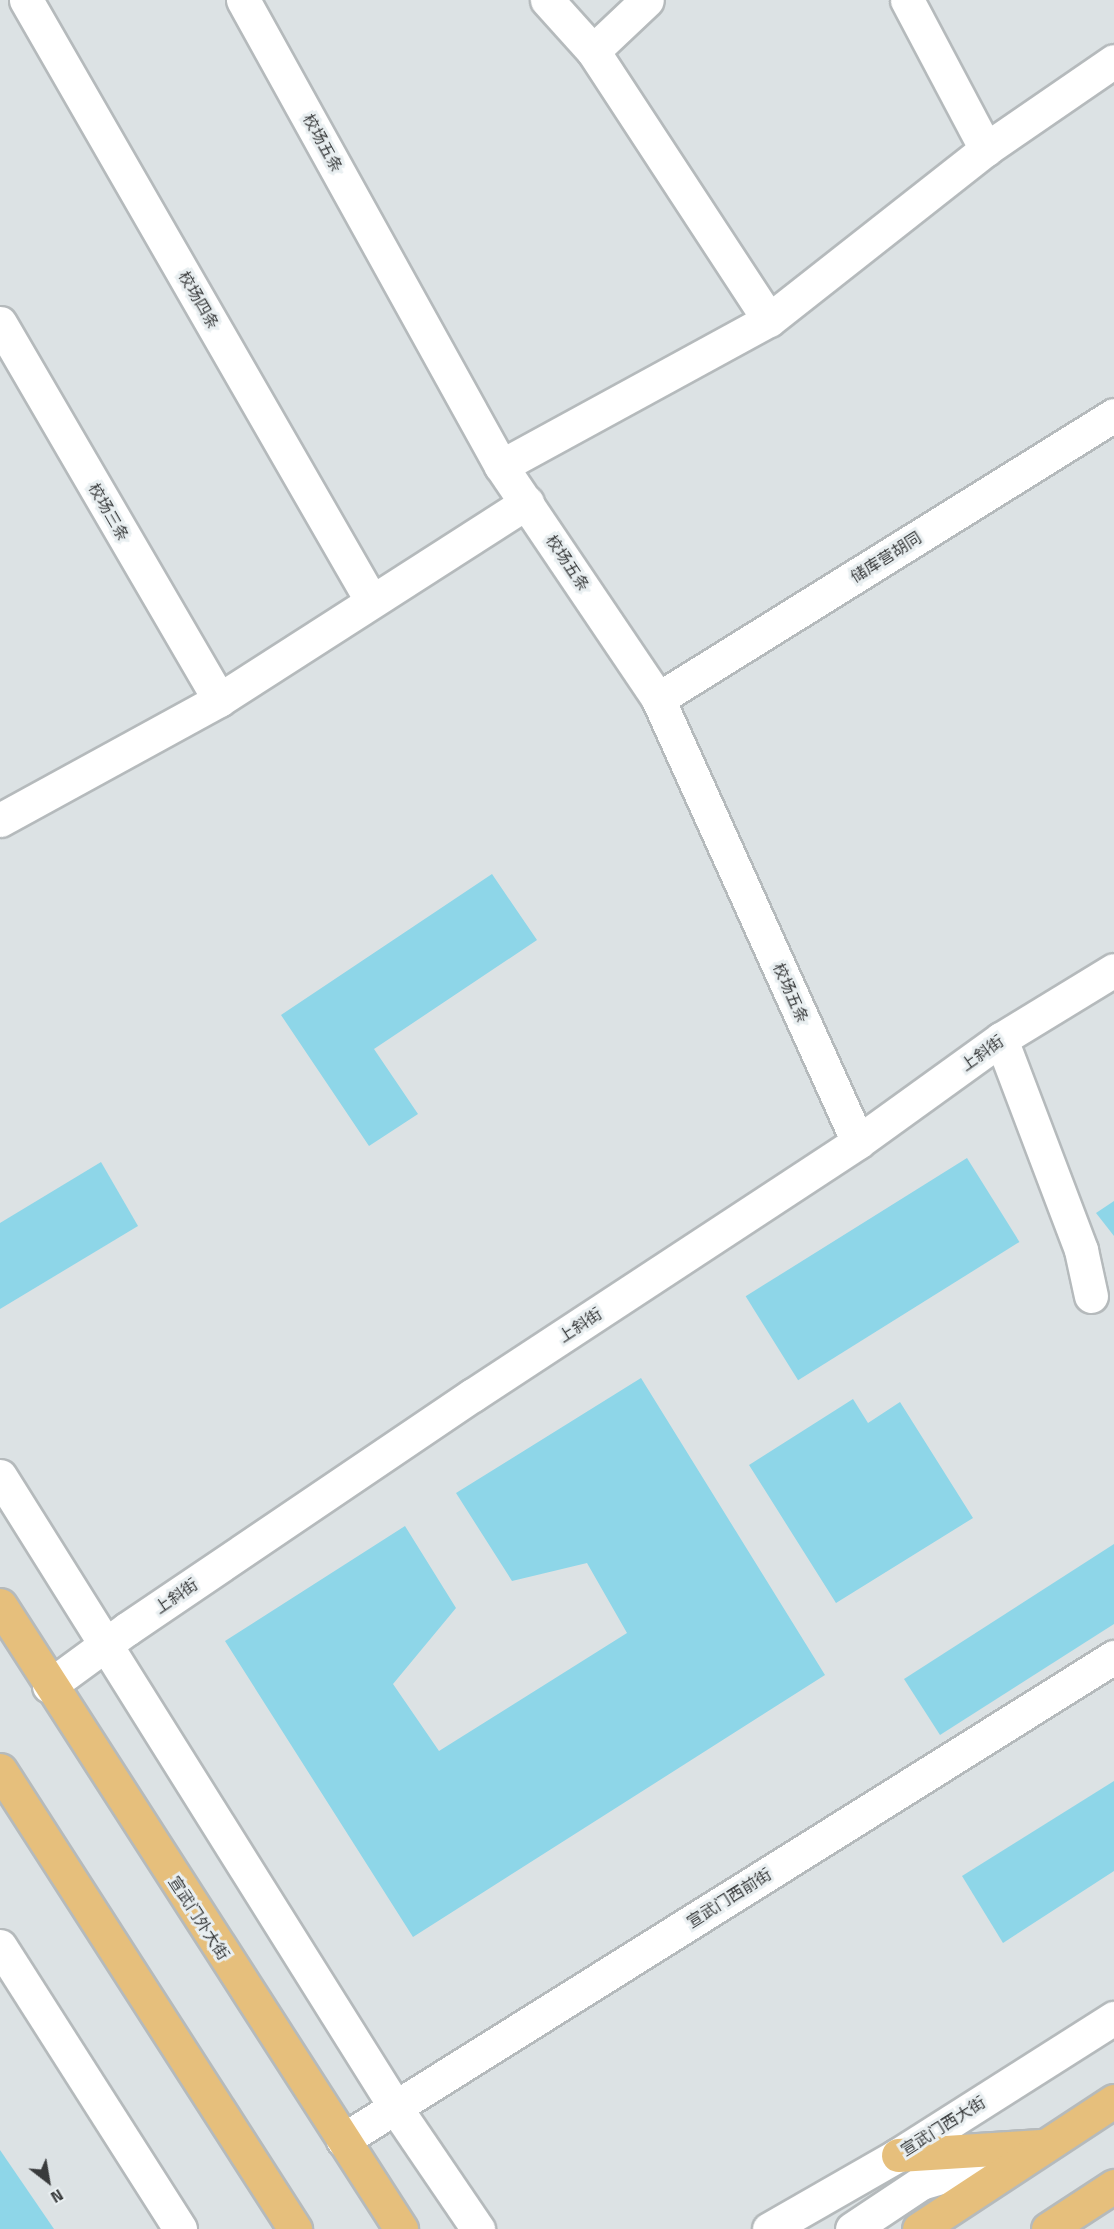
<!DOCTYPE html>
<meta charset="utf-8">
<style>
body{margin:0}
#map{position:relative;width:1114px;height:2229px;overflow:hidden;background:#dce2e4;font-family:"Titillium Web","Noto Sans SC",sans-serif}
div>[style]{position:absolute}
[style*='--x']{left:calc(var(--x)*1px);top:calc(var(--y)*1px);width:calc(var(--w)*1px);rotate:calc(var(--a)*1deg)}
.building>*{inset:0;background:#8ed6e8;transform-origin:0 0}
.roads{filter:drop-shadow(2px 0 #b5babc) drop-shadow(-2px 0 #b5babc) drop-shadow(0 2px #b5babc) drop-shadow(0 -2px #b5babc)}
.minor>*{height:33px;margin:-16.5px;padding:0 16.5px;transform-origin:16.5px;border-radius:16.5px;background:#fff}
.major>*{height:33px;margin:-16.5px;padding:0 16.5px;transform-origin:16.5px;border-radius:16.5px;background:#e6bf7c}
span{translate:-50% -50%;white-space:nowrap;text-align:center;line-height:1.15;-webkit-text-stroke:6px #e9eff1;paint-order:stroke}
.street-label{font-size:16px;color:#393b3c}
.north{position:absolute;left:18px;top:2151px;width:60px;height:60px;-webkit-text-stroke:4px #e9eff1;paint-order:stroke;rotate:149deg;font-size:16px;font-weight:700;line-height:24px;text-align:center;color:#393b3c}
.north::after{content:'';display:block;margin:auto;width:21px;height:27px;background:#393b3c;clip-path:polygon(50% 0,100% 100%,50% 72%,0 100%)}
</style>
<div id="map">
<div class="building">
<i style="clip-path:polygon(492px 874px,537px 940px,374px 1049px,418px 1114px,369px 1146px,281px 1015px)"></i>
<i style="left:967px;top:1158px;width:99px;height:261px;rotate:58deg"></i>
<i style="clip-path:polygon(101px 1162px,138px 1226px,0 1309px,0 1223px)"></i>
<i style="clip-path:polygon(1114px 1201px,1114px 1236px,1096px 1213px)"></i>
<i style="clip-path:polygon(641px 1378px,825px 1675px,413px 1937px,225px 1641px,405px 1526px,456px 1608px,393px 1684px,439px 1751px,627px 1633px,587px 1563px,512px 1581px,456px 1493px)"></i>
<i style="clip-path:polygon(853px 1399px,868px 1423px,900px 1402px,973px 1518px,836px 1603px,749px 1465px)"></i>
<i style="clip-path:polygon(1114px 1544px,1114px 1624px,940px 1735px,904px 1679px)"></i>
<i style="clip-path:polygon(1114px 1781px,1114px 1871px,1003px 1943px,962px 1876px)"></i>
<i style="clip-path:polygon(0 2150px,54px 2229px,0 2229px)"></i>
</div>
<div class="roads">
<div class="minor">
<i style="--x:26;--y:0;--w:692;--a:60.1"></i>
<i style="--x:243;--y:0;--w:533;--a:61.03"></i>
<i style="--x:501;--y:466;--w:281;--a:56"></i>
<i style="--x:658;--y:699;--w:486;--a:65.7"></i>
<i style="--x:547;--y:0;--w:69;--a:48"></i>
<i style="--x:593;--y:51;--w:321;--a:56.8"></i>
<i style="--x:907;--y:0;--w:169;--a:62.1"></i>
<i style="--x:593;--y:51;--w:74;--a:-43.4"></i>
<i style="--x:0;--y:323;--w:436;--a:59.8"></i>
<i style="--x:501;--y:466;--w:305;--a:-28.6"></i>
<i style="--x:769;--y:320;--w:276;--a:-38.2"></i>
<i style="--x:986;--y:149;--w:155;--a:-34.5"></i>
<i style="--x:658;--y:699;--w:537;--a:-31.91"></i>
<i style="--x:0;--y:820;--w:250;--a:-28.7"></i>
<i style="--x:219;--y:700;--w:366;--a:-32.7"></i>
<i style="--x:1001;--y:1039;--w:226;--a:69.2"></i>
<i style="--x:1081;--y:1250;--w:47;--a:77.7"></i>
<i style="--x:0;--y:1476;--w:744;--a:57.95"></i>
<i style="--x:395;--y:2107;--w:148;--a:55.8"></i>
<i style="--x:49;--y:1686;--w:97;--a:-36.2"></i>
<i style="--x:127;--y:1629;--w:418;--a:-34.1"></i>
<i style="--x:473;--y:1395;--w:461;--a:-33.3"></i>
<i style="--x:858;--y:1142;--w:176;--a:-35.8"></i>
<i style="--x:1001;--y:1039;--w:132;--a:-31.4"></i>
<i style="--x:0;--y:1946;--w:335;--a:57.5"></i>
<i style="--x:343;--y:2140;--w:910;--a:-32.07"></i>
<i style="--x:769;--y:2229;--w:149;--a:-29.8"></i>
<i style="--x:898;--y:2155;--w:256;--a:-32.4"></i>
<i style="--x:852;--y:2229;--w:83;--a:-33.7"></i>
<i style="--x:921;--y:2183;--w:101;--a:-16.6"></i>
</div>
<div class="major">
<i style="--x:0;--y:1605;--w:742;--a:57.27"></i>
<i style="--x:0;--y:1770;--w:546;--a:57.27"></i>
<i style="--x:898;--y:2155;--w:143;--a:-3.6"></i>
<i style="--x:919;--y:2229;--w:233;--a:-33.3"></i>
<i style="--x:1048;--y:2229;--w:79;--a:-33.1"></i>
</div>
</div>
<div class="street-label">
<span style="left:323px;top:143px;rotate:61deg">校场五条</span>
<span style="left:199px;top:300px;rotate:60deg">校场四条</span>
<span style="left:109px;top:512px;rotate:60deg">校场三条</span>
<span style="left:886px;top:557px;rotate:-32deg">储库营胡同</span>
<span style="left:568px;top:563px;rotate:56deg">校场五条</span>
<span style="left:791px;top:993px;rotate:66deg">校场五条</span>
<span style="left:982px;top:1053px;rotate:-35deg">上斜街</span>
<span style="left:580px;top:1325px;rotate:-33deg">上斜街</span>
<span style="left:176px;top:1596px;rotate:-34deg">上斜街</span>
<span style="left:729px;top:1898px;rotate:-32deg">宣武门西前街</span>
<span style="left:199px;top:1918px;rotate:57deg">宣武门外大街</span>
<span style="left:943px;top:2126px;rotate:-32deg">宣武门西大街</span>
</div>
<div class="north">N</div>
</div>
